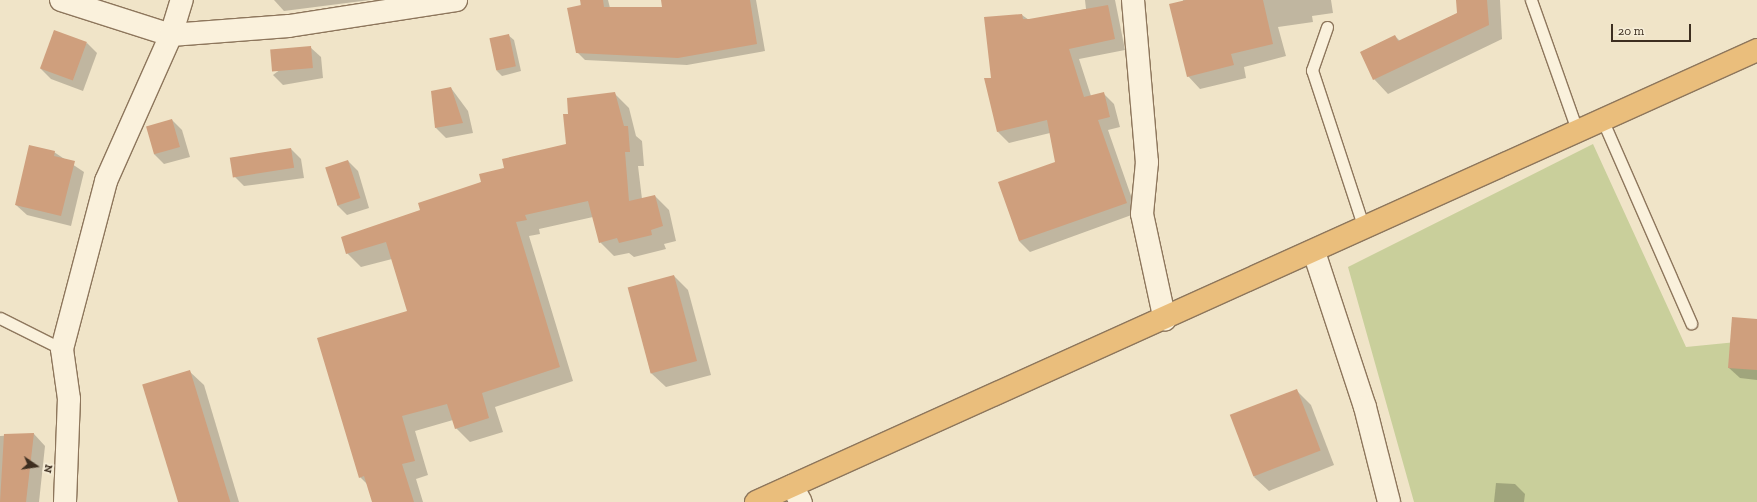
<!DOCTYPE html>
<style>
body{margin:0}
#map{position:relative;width:1757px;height:502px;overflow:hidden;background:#f0e4c8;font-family:"Zilla Slab",serif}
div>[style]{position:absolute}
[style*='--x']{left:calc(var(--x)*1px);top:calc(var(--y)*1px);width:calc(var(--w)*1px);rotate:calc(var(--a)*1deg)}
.green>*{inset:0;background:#c9cf9b}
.shadow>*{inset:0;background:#0003}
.building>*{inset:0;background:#cf9f7d;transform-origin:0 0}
.roads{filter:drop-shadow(1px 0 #8d765c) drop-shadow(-1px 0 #8d765c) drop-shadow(0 1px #8d765c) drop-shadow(0 -1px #8d765c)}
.service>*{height:11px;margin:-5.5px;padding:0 5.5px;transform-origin:5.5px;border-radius:5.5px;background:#faf1dc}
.minor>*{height:22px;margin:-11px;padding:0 11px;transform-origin:11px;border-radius:11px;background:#faf1dc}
.trunk>*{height:22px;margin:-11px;padding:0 11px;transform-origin:11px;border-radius:11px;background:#eabe7c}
span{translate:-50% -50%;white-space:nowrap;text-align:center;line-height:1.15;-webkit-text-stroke:3px #f7eed8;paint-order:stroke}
.north{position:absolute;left:16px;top:446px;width:40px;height:40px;-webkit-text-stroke:3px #f7eed8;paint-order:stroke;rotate:103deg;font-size:11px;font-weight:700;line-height:16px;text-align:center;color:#3d2e20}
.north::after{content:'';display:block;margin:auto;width:14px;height:18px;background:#3d2e20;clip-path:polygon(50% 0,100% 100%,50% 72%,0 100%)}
.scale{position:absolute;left:1611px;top:24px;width:80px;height:18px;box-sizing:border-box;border:2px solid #3d2e20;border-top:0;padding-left:5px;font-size:12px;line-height:14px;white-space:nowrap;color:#3d2e20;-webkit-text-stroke:3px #f7eed8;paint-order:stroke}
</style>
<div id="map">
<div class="green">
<i style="clip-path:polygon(1593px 144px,1686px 347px,1757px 340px,1757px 502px,1414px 502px,1348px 267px)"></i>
</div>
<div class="shadow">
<i style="clip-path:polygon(274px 0,370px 0,284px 11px)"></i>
<i style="clip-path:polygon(581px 0,608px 0,610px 8px,664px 8px,662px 0,756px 0,765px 51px,687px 65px,585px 60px,577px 52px)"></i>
<i style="clip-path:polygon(1085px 0,1115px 0,1125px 50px,1079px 59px,1091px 96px,1103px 93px,1114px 104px,1120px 127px,1108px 130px,1137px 213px,1030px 252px,1019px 241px,1056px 163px,1050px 133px,1009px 143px,998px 132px,985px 79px,992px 79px,1022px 15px,1029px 20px,1086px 9px)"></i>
<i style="clip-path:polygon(1183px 0,1331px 0,1333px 13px,1312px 16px,1313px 22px,1278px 27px,1286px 56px,1244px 67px,1246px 78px,1200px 89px,1188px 76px)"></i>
<i style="clip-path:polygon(1457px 0,1500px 0,1502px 39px,1388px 94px,1374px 79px,1361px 52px,1395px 36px,1400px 41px,1458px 13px)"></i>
<i style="clip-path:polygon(508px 35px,514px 40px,521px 71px,502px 76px,497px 71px)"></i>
<i style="clip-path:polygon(87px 43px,97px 53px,83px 91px,51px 79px,41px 69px)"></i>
<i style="clip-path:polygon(310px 47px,321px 57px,323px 78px,283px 85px,273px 75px)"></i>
<i style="clip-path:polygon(451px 88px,468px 111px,473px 133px,446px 138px,436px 128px)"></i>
<i style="clip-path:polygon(615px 94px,629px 108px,636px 136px,642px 141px,644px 166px,638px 166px,642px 199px,655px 196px,669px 210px,676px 241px,664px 244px,666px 249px,634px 257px,629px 253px,614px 256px,600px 242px,593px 217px,539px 229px,540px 234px,529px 236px,573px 381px,495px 407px,503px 432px,470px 442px,456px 428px,453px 420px,415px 431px,428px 475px,416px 479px,423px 502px,373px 502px,368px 485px,360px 477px,408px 312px,392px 259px,361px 267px,347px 253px,506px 169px,567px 145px,569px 115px)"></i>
<i style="clip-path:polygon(172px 120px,182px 130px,190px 157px,164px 164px,154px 154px)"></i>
<i style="clip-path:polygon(291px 149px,301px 159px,304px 178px,244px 186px,234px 176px,231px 158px)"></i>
<i style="clip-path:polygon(54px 152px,84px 172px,71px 226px,27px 215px,16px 205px)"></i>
<i style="clip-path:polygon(348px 161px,358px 171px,369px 208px,347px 215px,337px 205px)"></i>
<i style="clip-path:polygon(674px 276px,688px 290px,711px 375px,666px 387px,651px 373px,629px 288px)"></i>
<i style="clip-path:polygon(1757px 320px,1757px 380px,1740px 378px,1729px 368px)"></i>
<i style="clip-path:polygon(189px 371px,204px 385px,239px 502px,178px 502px)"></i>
<i style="clip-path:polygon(1296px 390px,1311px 405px,1334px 465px,1269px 491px,1254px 477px)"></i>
<i style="clip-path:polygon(34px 434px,45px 446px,39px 502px,0 502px,0 436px)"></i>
<i style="clip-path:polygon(1496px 483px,1515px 484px,1525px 494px,1524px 502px,1494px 502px)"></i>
</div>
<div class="building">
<i style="clip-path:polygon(580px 0,603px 0,604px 7px,662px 7px,661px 0,750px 0,757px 44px,678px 58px,576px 53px,567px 8px,581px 5px)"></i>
<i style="clip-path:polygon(1186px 0,1263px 0,1273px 44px,1231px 54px,1234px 65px,1187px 77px,1169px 4px)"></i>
<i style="clip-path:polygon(1456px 0,1487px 0,1489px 25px,1373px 80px,1360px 52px,1395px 35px,1398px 41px,1457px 13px)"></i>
<i style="clip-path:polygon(1108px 5px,1115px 39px,1069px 49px,1084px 97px,1104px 92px,1110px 117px,1098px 120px,1127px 203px,1019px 241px,998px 182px,1055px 162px,1047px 120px,997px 132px,984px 78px,991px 78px,984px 17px,1022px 14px,1023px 19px,1029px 19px)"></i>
<i style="left:54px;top:30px;width:35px;height:41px;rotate:20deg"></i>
<i style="left:509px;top:34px;width:33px;height:20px;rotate:78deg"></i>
<i style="left:311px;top:46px;width:22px;height:41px;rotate:85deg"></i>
<i style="clip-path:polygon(451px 87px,463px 123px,435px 128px,431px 91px)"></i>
<i style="clip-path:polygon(615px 92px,624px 126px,628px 126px,630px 152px,625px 152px,629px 201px,655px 195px,663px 226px,651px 230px,652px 235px,619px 243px,617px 238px,599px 243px,588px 201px,525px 215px,527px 220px,516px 222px,560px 367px,482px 393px,489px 418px,455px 429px,447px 404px,402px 416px,415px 461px,402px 464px,414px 502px,372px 502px,364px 476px,359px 478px,317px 338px,407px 311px,386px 242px,346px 254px,341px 237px,420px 210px,418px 203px,481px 182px,479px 174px,504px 168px,502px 159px,566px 144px,563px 114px,568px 114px,567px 98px)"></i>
<i style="left:172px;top:119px;width:29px;height:27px;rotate:74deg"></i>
<i style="clip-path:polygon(29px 145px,55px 151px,54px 156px,75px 161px,61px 216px,15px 205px)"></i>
<i style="left:291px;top:148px;width:20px;height:62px;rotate:81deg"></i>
<i style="left:348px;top:160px;width:40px;height:24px;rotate:72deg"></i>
<i style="left:674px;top:275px;width:89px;height:48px;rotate:75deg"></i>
<i style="clip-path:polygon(1732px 317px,1757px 319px,1757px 370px,1728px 368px)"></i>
<i style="left:190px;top:370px;width:138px;height:50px;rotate:73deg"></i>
<i style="left:1297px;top:389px;width:66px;height:72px;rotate:69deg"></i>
<i style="clip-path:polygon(34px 433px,26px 502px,0 502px,4px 434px)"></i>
</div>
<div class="roads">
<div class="service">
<i style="--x:1531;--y:0;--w:138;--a:70.5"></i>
<i style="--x:1327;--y:27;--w:46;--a:109.2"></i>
<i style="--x:1312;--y:70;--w:166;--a:71.8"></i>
<i style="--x:1602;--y:119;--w:223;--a:66.4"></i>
<i style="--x:0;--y:318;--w:69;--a:26.6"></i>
</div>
<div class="minor">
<i style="--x:61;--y:0;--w:115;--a:17.7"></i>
<i style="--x:171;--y:35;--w:118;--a:-4.4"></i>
<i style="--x:289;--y:26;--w:169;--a:-8.8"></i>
<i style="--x:1133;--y:0;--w:163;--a:85.1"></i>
<i style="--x:1147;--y:162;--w:52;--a:95.5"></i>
<i style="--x:1142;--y:214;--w:108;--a:77.8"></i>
<i style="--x:1314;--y:252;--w:163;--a:71.8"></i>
<i style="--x:1365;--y:407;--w:98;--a:75.8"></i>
<i style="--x:792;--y:486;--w:18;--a:61"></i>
<i style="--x:65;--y:502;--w:103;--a:-87.8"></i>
<i style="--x:69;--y:399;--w:50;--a:-98"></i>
<i style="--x:62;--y:349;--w:174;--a:-75.3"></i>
<i style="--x:106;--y:181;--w:160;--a:-66"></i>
<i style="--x:171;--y:35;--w:37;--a:-73"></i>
</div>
<div class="trunk">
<i style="--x:756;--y:502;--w:1098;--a:-24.3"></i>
</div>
</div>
<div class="north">N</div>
<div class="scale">20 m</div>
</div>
